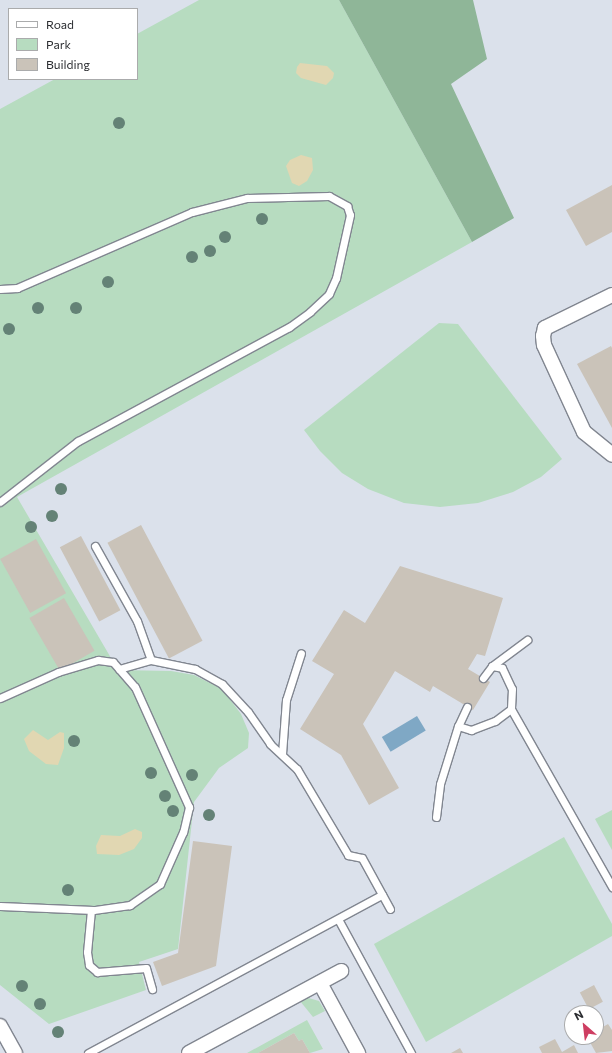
<!DOCTYPE html>
<style>
body{margin:0}
#map{position:relative;width:612px;height:1053px;overflow:hidden;background:#dbe1eb;font-family:Commissioner,sans-serif}
div>[style]{position:absolute}
[style*='--x']{left:calc(var(--x)*1px);top:calc(var(--y)*1px);width:calc(var(--w)*1px);rotate:calc(var(--a)*1deg)}
.green>*{inset:0;background:#b7dcc0}
.forest>*{inset:0;background:#8fb698}
.sand>*{inset:0;background:#e1d7b2}
.water>*{inset:0;background:#7fa8c5;transform-origin:0 0}
.building>*{inset:0;background:#cac3b9;transform-origin:0 0}
.roads{filter:drop-shadow(1px 0 #818690) drop-shadow(-1px 0 #818690) drop-shadow(0 1px #818690) drop-shadow(0 -1px #818690)}
.service>*{height:7px;margin:-3.5px;padding:0 3.5px;transform-origin:3.5px;border-radius:3.5px;background:#fff}
.minor>*{height:14px;margin:-7px;padding:0 7px;transform-origin:7px;border-radius:7px;background:#fff}
.trees>*{width:12px;height:12px;margin:-6px;border-radius:50%;background:#648276}
span{translate:-50% -50%;white-space:nowrap;text-align:center;line-height:1.15;-webkit-text-stroke:3px #fff;paint-order:stroke}
.legend{position:absolute;left:8px;top:8px;width:130px;height:72px;box-sizing:border-box;background:#fff;border:1px solid #aaabac;margin:0;padding:5px 7px;list-style:none;font-size:12px;color:#2a2c30}
.legend li{display:flex;align-items:center;gap:8px;height:20px}
.legend b{width:20px;border:1px solid #aaabac}
.north{position:absolute;left:564px;top:1005px;width:40px;height:40px;box-sizing:border-box;background:#fff;border:1px solid #aaabac;border-radius:50%;rotate:332deg;font-size:11px;font-weight:700;line-height:16px;text-align:center;color:#2a2c30}
.north::after{content:'';display:block;margin:auto;width:14px;height:18px;background:#ce3e62;clip-path:polygon(50% 0,100% 100%,50% 72%,0 100%)}
</style>
<div id="map">
<div class="green">
<i style="clip-path:polygon(199px 0,339px 0,472px 242px,17px 497px,118px 670px,171px 671px,194px 675px,222px 689px,241px 714px,249px 733px,248px 748px,219px 768px,194px 802px,178px 949px,139px 962px,146px 990px,49px 1024px,0 985px,0 109px,55px 79px,137px 79px,137px 34px)"></i>
<i style="clip-path:polygon(439px 323px,458px 324px,562px 459px,541px 477px,513px 492px,478px 503px,440px 507px,404px 503px,368px 489px,342px 473px,320px 451px,304px 430px)"></i>
<i style="clip-path:polygon(612px 810px,612px 850px,595px 819px)"></i>
<i style="clip-path:polygon(564px 837px,612px 924px,612px 936px,426px 1042px,374px 944px)"></i>
<i style="clip-path:polygon(305px 997px,319px 1001px,325px 1011px,313px 1017px,300px 1001px)"></i>
<i style="clip-path:polygon(307px 1020px,323px 1049px,310px 1053px,302px 1039px,299px 1041px,294px 1033px,258px 1053px,247px 1053px)"></i>
</div>
<div class="forest">
<i style="clip-path:polygon(339px 0,473px 0,487px 59px,451px 84px,514px 218px,472px 242px)"></i>
</div>
<div class="sand">
<i style="clip-path:polygon(300px 63px,327px 66px,334px 73px,333px 78px,326px 85px,301px 78px,296px 73px,297px 67px)"></i>
<i style="clip-path:polygon(301px 155px,312px 158px,313px 170px,307px 181px,299px 186px,292px 183px,286px 166px,290px 160px)"></i>
<i style="clip-path:polygon(33px 730px,48px 740px,60px 732px,64px 733px,64px 748px,58px 765px,46px 764px,29px 751px,24px 739px)"></i>
<i style="clip-path:polygon(135px 829px,142px 832px,142px 838px,134px 849px,119px 855px,97px 854px,96px 846px,101px 835px,120px 836px)"></i>
</div>
<div class="water">
<i style="left:417px;top:716px;width:17px;height:41px;rotate:59deg"></i>
</div>
<div class="building">
<i style="clip-path:polygon(612px 185px,612px 232px,586px 246px,566px 210px)"></i>
<i style="clip-path:polygon(611px 346px,612px 348px,612px 428px,577px 364px)"></i>
<i style="left:141px;top:525px;width:131px;height:38px;rotate:62deg"></i>
<i style="left:81px;top:536px;width:84px;height:24px;rotate:62deg"></i>
<i style="left:36px;top:539px;width:62px;height:41px;rotate:61deg"></i>
<i style="clip-path:polygon(400px 566px,503px 598px,485px 656px,477px 654px,468px 669px,490px 682px,473px 710px,433px 686px,430px 692px,395px 671px,363px 724px,399px 788px,369px 805px,341px 755px,300px 729px,334px 674px,312px 661px,344px 610px,365px 623px)"></i>
<i style="left:64px;top:598px;width:61px;height:40px;rotate:60deg"></i>
<i style="clip-path:polygon(193px 841px,232px 846px,216px 966px,162px 986px,153px 962px,178px 953px)"></i>
<i style="left:594px;top:985px;width:19px;height:16px;rotate:62deg"></i>
<i style="clip-path:polygon(608px 1024px,612px 1030px,612px 1051px,596px 1053px,587px 1037px,596px 1037px,596px 1031px)"></i>
<i style="clip-path:polygon(294px 1033px,299px 1041px,302px 1039px,310px 1053px,258px 1053px)"></i>
<i style="clip-path:polygon(555px 1039px,562px 1052px,574px 1045px,578px 1053px,542px 1053px,539px 1047px)"></i>
<i style="clip-path:polygon(460px 1048px,463px 1053px,451px 1053px)"></i>
</div>
<div class="roads">
<div class="service">
<i style="--x:0;--y:289;--w:17;--a:-3"></i>
<i style="--x:17;--y:288;--w:191;--a:-23.5"></i>
<i style="--x:192;--y:212;--w:57;--a:-14.3"></i>
<i style="--x:247;--y:198;--w:82;--a:-1.4"></i>
<i style="--x:329;--y:196;--w:21;--a:29"></i>
<i style="--x:347;--y:206;--w:9;--a:72"></i>
<i style="--x:350;--y:215;--w:65;--a:102.5"></i>
<i style="--x:336;--y:278;--w:17;--a:114"></i>
<i style="--x:329;--y:294;--w:26;--a:137"></i>
<i style="--x:310;--y:312;--w:26;--a:144"></i>
<i style="--x:289;--y:327;--w:240;--a:151.6"></i>
<i style="--x:78;--y:441;--w:99;--a:142"></i>
<i style="--x:95;--y:546;--w:86;--a:60.8"></i>
<i style="--x:137;--y:621;--w:41;--a:70.3"></i>
<i style="--x:492;--y:666;--w:44;--a:-36.6"></i>
<i style="--x:119;--y:669;--w:33;--a:-16"></i>
<i style="--x:151;--y:660;--w:45;--a:11.6"></i>
<i style="--x:195;--y:669;--w:31;--a:29"></i>
<i style="--x:222;--y:684;--w:38;--a:47"></i>
<i style="--x:248;--y:712;--w:39;--a:55"></i>
<i style="--x:270;--y:744;--w:37;--a:43"></i>
<i style="--x:297;--y:769;--w:100;--a:59.3"></i>
<i style="--x:348;--y:855;--w:14;--a:12"></i>
<i style="--x:362;--y:858;--w:58;--a:61.2"></i>
<i style="--x:483;--y:678;--w:15;--a:-53"></i>
<i style="--x:492;--y:666;--w:10;--a:11"></i>
<i style="--x:502;--y:668;--w:23;--a:65"></i>
<i style="--x:512;--y:689;--w:20;--a:93"></i>
<i style="--x:511;--y:709;--w:205;--a:60.4"></i>
<i style="--x:0;--y:698;--w:64;--a:-24.1"></i>
<i style="--x:58;--y:672;--w:42;--a:-16.7"></i>
<i style="--x:98;--y:660;--w:15;--a:8"></i>
<i style="--x:113;--y:662;--w:33;--a:49"></i>
<i style="--x:135;--y:687;--w:132;--a:65.8"></i>
<i style="--x:189;--y:807;--w:26;--a:103"></i>
<i style="--x:183;--y:832;--w:57;--a:113.9"></i>
<i style="--x:160;--y:884;--w:37;--a:145"></i>
<i style="--x:130;--y:905;--w:37;--a:172"></i>
<i style="--x:93;--y:910;--w:93;--a:-177.5"></i>
<i style="--x:467;--y:707;--w:21;--a:115"></i>
<i style="--x:458;--y:726;--w:14;--a:17"></i>
<i style="--x:471;--y:730;--w:26;--a:-21"></i>
<i style="--x:495;--y:721;--w:20;--a:-37"></i>
<i style="--x:282;--y:754;--w:54;--a:-85.8"></i>
<i style="--x:286;--y:700;--w:49;--a:-72.3"></i>
<i style="--x:436;--y:817;--w:33;--a:-83"></i>
<i style="--x:440;--y:784;--w:61;--a:-72.8"></i>
<i style="--x:91;--y:910;--w:42;--a:95.4"></i>
<i style="--x:87;--y:952;--w:13;--a:81"></i>
<i style="--x:89;--y:965;--w:11;--a:41"></i>
<i style="--x:97;--y:972;--w:49;--a:-4.7"></i>
<i style="--x:146;--y:968;--w:22;--a:74"></i>
<i style="--x:338;--y:919;--w:153;--a:61.4"></i>
<i style="--x:88;--y:1053;--w:334;--a:-28.3"></i>
</div>
<div class="minor">
<i style="--x:612;--y:295;--w:75;--a:153.8"></i>
<i style="--x:545;--y:328;--w:8;--a:104"></i>
<i style="--x:543;--y:336;--w:9;--a:84"></i>
<i style="--x:544;--y:345;--w:96;--a:65.3"></i>
<i style="--x:584;--y:432;--w:36;--a:39"></i>
<i style="--x:320;--y:983;--w:80;--a:61.5"></i>
<i style="--x:0;--y:1026;--w:31;--a:61"></i>
<i style="--x:189;--y:1053;--w:173;--a:-28.3"></i>
</div>
</div>
<div class="trees">
<i style="left:119px;top:123px"></i>
<i style="left:262px;top:219px"></i>
<i style="left:225px;top:237px"></i>
<i style="left:210px;top:251px"></i>
<i style="left:192px;top:257px"></i>
<i style="left:108px;top:282px"></i>
<i style="left:38px;top:308px"></i>
<i style="left:76px;top:308px"></i>
<i style="left:9px;top:329px"></i>
<i style="left:61px;top:489px"></i>
<i style="left:52px;top:516px"></i>
<i style="left:31px;top:527px"></i>
<i style="left:74px;top:741px"></i>
<i style="left:151px;top:773px"></i>
<i style="left:192px;top:775px"></i>
<i style="left:165px;top:796px"></i>
<i style="left:173px;top:811px"></i>
<i style="left:209px;top:815px"></i>
<i style="left:68px;top:890px"></i>
<i style="left:22px;top:986px"></i>
<i style="left:40px;top:1004px"></i>
<i style="left:58px;top:1032px"></i>
</div>
<ul class="legend">
<li><b style="height:5px;background:#fff"></b>Road</li>
<li><b style="height:11px;background:#b7dcc0"></b>Park</li>
<li><b style="height:11px;background:#cac3b9"></b>Building</li>
</ul>
<div class="north">N</div>
</div>
